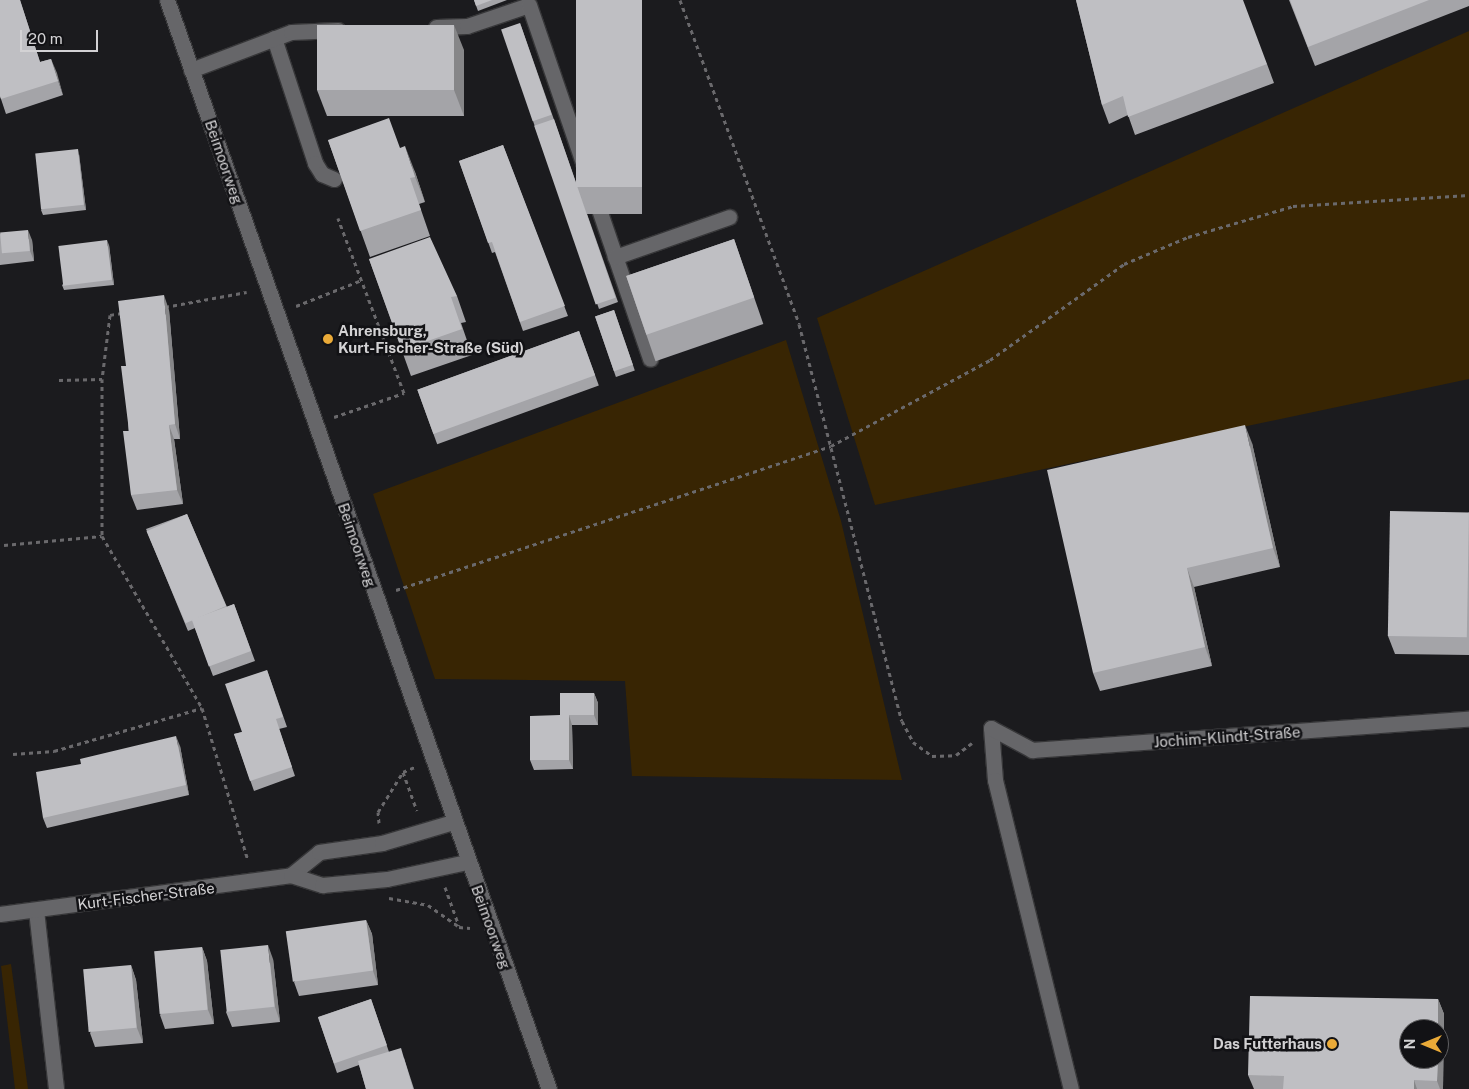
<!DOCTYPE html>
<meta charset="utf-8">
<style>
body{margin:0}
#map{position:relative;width:1469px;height:1089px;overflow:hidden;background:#1b1b1e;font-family:"Public Sans",sans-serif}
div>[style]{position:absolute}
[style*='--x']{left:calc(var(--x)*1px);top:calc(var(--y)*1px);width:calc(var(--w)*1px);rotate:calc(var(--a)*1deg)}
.green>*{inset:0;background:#382503}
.path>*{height:3px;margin-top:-1.5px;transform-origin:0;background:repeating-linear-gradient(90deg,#6a696c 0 4px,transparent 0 8px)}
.roads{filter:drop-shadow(1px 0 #373739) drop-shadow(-1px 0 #373739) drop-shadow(0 1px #373739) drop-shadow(0 -1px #373739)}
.lane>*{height:15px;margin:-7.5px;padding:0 7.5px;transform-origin:7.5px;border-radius:7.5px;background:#666669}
.street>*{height:15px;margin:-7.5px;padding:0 7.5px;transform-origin:7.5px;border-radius:7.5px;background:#666669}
.secondary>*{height:15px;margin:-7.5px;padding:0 7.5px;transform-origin:7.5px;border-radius:7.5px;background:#666669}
.wall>*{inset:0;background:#a4a4a8;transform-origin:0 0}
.shaded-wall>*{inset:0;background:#868688}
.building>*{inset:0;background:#bfbfc3;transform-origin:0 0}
.dots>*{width:14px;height:14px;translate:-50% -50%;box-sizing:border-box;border:2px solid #121215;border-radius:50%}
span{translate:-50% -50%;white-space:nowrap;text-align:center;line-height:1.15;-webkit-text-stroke:5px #121215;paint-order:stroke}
.street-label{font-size:15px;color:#d3d2d4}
.poi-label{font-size:15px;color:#d3d2d4;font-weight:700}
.left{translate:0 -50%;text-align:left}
.right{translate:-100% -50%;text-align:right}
.north{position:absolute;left:1399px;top:1019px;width:50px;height:50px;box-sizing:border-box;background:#121215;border:1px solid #5f5f61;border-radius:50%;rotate:270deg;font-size:14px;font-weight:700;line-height:20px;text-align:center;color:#d3d2d4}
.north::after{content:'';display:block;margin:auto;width:18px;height:22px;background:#eaaa38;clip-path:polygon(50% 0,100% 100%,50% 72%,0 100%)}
.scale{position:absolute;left:20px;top:30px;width:78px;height:22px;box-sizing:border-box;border:2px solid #d3d2d4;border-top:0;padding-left:6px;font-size:15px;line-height:18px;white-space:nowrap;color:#d3d2d4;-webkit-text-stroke:4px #121215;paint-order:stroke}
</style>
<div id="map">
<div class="green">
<i style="clip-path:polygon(1469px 31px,1469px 379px,875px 505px,817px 318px)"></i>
<i style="clip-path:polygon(786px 340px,841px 521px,902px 780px,632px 776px,625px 681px,435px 679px,373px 494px)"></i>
<i style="clip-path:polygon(11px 964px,28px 1089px,15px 1089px,1px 966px)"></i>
</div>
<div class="path">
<i style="--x:680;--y:0;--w:345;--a:69.8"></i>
<i style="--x:799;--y:324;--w:410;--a:75.5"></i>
<i style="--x:902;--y:721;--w:24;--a:62"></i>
<i style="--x:913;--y:742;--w:24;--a:36"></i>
<i style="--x:932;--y:756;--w:24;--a:-2"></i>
<i style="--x:956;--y:755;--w:20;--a:-37"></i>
<i style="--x:296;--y:306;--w:71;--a:-21.5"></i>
<i style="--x:165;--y:307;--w:83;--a:-10.4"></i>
<i style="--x:122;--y:313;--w:12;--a:171"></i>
<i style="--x:110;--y:315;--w:64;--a:97.1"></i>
<i style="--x:102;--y:379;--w:157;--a:90"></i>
<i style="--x:102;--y:536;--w:199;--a:59.8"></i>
<i style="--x:202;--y:708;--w:159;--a:73.2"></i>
<i style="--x:59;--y:380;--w:43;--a:-1.3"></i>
<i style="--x:334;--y:417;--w:74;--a:-18.9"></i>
<i style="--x:404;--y:393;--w:187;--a:-110.7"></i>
<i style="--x:4;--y:545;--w:98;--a:-5.2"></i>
<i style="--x:396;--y:590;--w:458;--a:-18.3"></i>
<i style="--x:831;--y:446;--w:181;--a:-28.4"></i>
<i style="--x:990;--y:360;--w:165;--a:-35.6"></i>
<i style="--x:1124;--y:264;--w:69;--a:-22.9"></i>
<i style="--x:1188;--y:237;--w:109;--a:-16.4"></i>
<i style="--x:1293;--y:206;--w:176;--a:-3.6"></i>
<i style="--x:13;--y:754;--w:41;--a:-4.2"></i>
<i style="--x:54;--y:751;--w:154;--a:-16.2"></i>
<i style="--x:403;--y:772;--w:41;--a:70.3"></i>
<i style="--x:379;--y:823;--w:11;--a:-95"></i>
<i style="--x:378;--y:812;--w:47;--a:-58"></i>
<i style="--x:403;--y:772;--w:13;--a:-23"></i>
<i style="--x:445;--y:887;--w:41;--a:70.3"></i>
<i style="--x:389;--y:898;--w:40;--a:10"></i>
<i style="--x:428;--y:905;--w:38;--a:35"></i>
<i style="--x:459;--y:927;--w:11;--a:5"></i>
</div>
<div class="roads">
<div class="lane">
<i style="--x:436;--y:27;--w:31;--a:-2"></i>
<i style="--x:467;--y:26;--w:65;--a:-18.7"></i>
<i style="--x:529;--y:5;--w:374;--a:71.1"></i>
<i style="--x:274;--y:38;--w:132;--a:71.8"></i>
<i style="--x:315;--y:163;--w:13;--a:58"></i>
<i style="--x:322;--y:174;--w:13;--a:23"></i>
<i style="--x:191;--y:70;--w:107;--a:-20.8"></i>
<i style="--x:291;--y:32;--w:47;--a:-2.4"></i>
<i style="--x:615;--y:257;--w:121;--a:-19.3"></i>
<i style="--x:991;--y:728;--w:52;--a:85.6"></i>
<i style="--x:995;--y:780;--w:318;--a:76.2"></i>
<i style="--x:36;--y:910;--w:180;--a:83.6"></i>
</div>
<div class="street">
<i style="--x:991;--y:728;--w:47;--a:28.2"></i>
<i style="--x:1032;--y:750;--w:438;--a:-4.1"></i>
<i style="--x:291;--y:875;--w:36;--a:-39"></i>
<i style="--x:319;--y:852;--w:64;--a:-8.1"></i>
<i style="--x:382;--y:843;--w:74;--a:-16.5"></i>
<i style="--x:0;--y:914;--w:294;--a:-7.6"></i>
<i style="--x:291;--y:875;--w:33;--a:18"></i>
<i style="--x:322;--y:885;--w:65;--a:-5.3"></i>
<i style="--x:387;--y:879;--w:82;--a:-12"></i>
</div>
<div class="secondary">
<i style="--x:167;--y:0;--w:1154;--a:70.67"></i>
</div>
</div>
<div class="wall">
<i style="clip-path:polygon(20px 0,40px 62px,51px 59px,63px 95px,6px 114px,0 96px)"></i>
<i style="clip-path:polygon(474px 0,507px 0,478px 11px)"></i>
<i style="left:576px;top:0;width:66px;height:214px"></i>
<i style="clip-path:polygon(1076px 0,1267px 64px,1274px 83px,1135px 135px,1128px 115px,1109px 124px,1102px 105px)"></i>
<i style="clip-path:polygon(1289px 0,1469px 0,1469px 6px,1315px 66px)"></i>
<i style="clip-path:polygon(520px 23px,618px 302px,599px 309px,533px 121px)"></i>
<i style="clip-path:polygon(464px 50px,464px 116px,327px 116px,317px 90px)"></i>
<i style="clip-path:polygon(328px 140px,400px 148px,415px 172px,425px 202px,419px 204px,430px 236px,370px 257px)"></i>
<i style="clip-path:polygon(503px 145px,568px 316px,523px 331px,495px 252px,492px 253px,459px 161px)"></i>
<i style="clip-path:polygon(79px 154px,86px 210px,43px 215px,41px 210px)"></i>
<i style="clip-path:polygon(0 234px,32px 240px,34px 261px,0 265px)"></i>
<i style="left:734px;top:239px;width:90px;height:114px;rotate:71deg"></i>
<i style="clip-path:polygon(109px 245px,114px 285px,64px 290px,62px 285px)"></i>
<i style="clip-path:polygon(369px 259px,457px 296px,466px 322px,461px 323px,472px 355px,411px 376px)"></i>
<i style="clip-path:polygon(169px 310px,180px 439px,174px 439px,183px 504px,137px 510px,131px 495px,126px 366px)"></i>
<i style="left:614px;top:310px;width:64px;height:20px;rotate:71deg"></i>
<i style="left:579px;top:331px;width:58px;height:172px;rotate:70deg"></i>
<i style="clip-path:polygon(1252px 443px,1280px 567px,1194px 587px,1212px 666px,1100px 691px,1093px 673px)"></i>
<i style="clip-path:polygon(1469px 512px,1469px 655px,1395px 654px,1388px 636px)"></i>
<i style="clip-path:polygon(187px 514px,227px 607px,234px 604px,255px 661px,213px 676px,195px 628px,188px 631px,146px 529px)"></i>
<i style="clip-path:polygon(267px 670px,287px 727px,279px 729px,295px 776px,254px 791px,234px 734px,242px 732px)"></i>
<i style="clip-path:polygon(594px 693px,598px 703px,598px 725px,572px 725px,573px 769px,534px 770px,530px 760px,560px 715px)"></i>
<i style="clip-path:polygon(180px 746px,189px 795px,47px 828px,43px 818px,81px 764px)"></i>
<i style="clip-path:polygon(366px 920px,372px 934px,378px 985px,299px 996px,294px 982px)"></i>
<i style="clip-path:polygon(202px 947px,207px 961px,214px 1024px,165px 1029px,160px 1015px)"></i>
<i style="clip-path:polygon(273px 959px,280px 1022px,232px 1027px,226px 1012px)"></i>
<i style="clip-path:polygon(131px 965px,136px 980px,143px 1043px,95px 1047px,90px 1033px)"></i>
<i style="clip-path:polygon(371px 999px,389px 1052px,404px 1058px,414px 1089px,366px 1089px,359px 1065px,337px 1073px,318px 1017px)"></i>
<i style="clip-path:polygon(1438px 999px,1444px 1014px,1443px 1089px,1254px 1089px,1248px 1075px)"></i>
</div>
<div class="shaded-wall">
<i style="clip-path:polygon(454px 25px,464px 50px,464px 116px,454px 90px)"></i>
<i style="clip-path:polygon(51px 59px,57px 73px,63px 95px,58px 81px)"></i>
<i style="clip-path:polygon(405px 146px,415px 172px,425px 202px,415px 177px)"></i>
<i style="clip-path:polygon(78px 149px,79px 154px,86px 210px,84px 205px)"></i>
<i style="clip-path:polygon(28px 230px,32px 240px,34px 261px,30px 251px)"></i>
<i style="clip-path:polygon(107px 240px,109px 245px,114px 285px,112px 280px)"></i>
<i style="clip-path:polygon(164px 295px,169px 310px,180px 439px,175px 424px)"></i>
<i style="clip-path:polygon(169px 425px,174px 439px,183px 504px,177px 490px)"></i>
<i style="clip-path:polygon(1245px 425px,1252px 443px,1280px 567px,1273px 548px)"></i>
<i style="clip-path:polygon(1187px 568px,1194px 587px,1212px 666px,1205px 647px)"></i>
<i style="clip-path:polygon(594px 693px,598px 703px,598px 725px,594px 715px)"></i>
<i style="clip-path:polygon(569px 715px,572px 725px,573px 769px,569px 760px)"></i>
<i style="clip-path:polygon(176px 736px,180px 746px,189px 795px,186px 785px)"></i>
<i style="clip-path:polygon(366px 920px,372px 934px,378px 985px,373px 971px)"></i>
<i style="clip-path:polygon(268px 945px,273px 959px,280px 1022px,275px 1007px)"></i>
<i style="clip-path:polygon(202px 947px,207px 961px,214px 1024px,208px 1010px)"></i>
<i style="clip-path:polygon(131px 965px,136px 980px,143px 1043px,137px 1028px)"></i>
<i style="clip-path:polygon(1438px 999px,1444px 1014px,1443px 1089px,1440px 1089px,1437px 1081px,1438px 1059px,1439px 1059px,1439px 1029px,1438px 1029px)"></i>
<i style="clip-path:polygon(1414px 1080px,1417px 1089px,1414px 1089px)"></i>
</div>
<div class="building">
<i style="clip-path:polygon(0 0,20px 0,40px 62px,51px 59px,58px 81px,1px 99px,0 96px)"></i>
<i style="clip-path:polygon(474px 0,492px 0,476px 6px)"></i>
<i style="left:576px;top:0;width:66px;height:187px"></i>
<i style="clip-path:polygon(1076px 0,1243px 0,1267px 64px,1128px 117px,1123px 96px,1102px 105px)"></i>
<i style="clip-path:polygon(1290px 0,1429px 0,1308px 47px)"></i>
<i style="left:520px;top:23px;width:97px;height:20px;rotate:71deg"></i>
<i style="left:317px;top:25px;width:137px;height:65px"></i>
<i style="clip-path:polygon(389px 118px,400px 148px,405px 146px,415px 177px,410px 178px,421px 210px,360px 231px,328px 140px)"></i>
<i style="left:554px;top:119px;width:189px;height:21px;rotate:71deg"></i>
<i style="clip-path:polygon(503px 145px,565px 306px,520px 322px,492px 242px,488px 243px,459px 161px)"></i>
<i style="left:78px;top:149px;width:56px;height:43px;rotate:84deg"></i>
<i style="left:28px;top:230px;width:21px;height:28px;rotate:85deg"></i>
<i style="clip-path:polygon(430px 237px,457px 296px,451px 297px,462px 329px,402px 350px,369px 259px)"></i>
<i style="left:734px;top:239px;width:62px;height:114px;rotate:71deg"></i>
<i style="left:107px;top:240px;width:40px;height:49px;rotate:83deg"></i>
<i style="clip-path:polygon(164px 295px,175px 424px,169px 425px,177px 490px,131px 495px,123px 431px,129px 431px,121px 366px,126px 366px,118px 301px)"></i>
<i style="left:614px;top:310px;width:58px;height:20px;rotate:71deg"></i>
<i style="left:579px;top:331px;width:47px;height:172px;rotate:70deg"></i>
<i style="clip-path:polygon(1245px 425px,1273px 548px,1187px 568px,1205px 647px,1093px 673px,1047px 470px)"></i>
<i style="left:1390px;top:511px;width:79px;height:125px;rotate:1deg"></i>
<i style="left:187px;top:514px;width:100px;height:44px;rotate:67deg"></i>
<i style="left:234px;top:604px;width:50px;height:45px;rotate:70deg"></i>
<i style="clip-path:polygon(267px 670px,283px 717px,276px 719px,292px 767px,250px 781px,234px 734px,242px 732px,225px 684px)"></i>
<i style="clip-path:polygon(560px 693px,594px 693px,594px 715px,569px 715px,569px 760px,530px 760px,530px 716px,560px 715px)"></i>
<i style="clip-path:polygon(176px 736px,186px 785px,43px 818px,36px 772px,81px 764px,80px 759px)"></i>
<i style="left:366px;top:920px;width:51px;height:81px;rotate:82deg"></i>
<i style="left:268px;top:945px;width:62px;height:48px;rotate:84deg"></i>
<i style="left:202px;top:947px;width:63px;height:48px;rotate:85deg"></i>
<i style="left:131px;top:965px;width:63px;height:48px;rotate:85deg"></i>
<i style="clip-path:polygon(1250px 996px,1438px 999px,1438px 1029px,1409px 1029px,1409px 1059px,1438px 1059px,1437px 1081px,1414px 1080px,1414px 1089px,1283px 1089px,1284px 1076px,1248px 1075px)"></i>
<i style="left:371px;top:999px;width:49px;height:56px;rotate:71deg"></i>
<i style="clip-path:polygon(401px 1048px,413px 1089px,366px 1089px,358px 1061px)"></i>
</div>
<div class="dots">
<i style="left:328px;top:339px;background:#eaaa38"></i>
<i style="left:1332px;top:1044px;background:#eaaa38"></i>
</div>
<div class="street-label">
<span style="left:224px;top:162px;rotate:71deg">Beimoorweg</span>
<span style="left:357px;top:545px;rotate:71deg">Beimoorweg</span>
<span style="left:1227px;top:737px;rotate:-4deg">Jochim-Klindt-Straße</span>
<span style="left:146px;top:896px;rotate:-7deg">Kurt-Fischer-Straße</span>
<span style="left:491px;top:927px;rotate:70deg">Beimoorweg</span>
</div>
<div class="poi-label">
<span class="left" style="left:338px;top:339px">Ahrensburg,<br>Kurt-Fischer-Straße (Süd)</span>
<span class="right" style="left:1322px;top:1044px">Das Futterhaus</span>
</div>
<div class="north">N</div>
<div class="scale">20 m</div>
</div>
